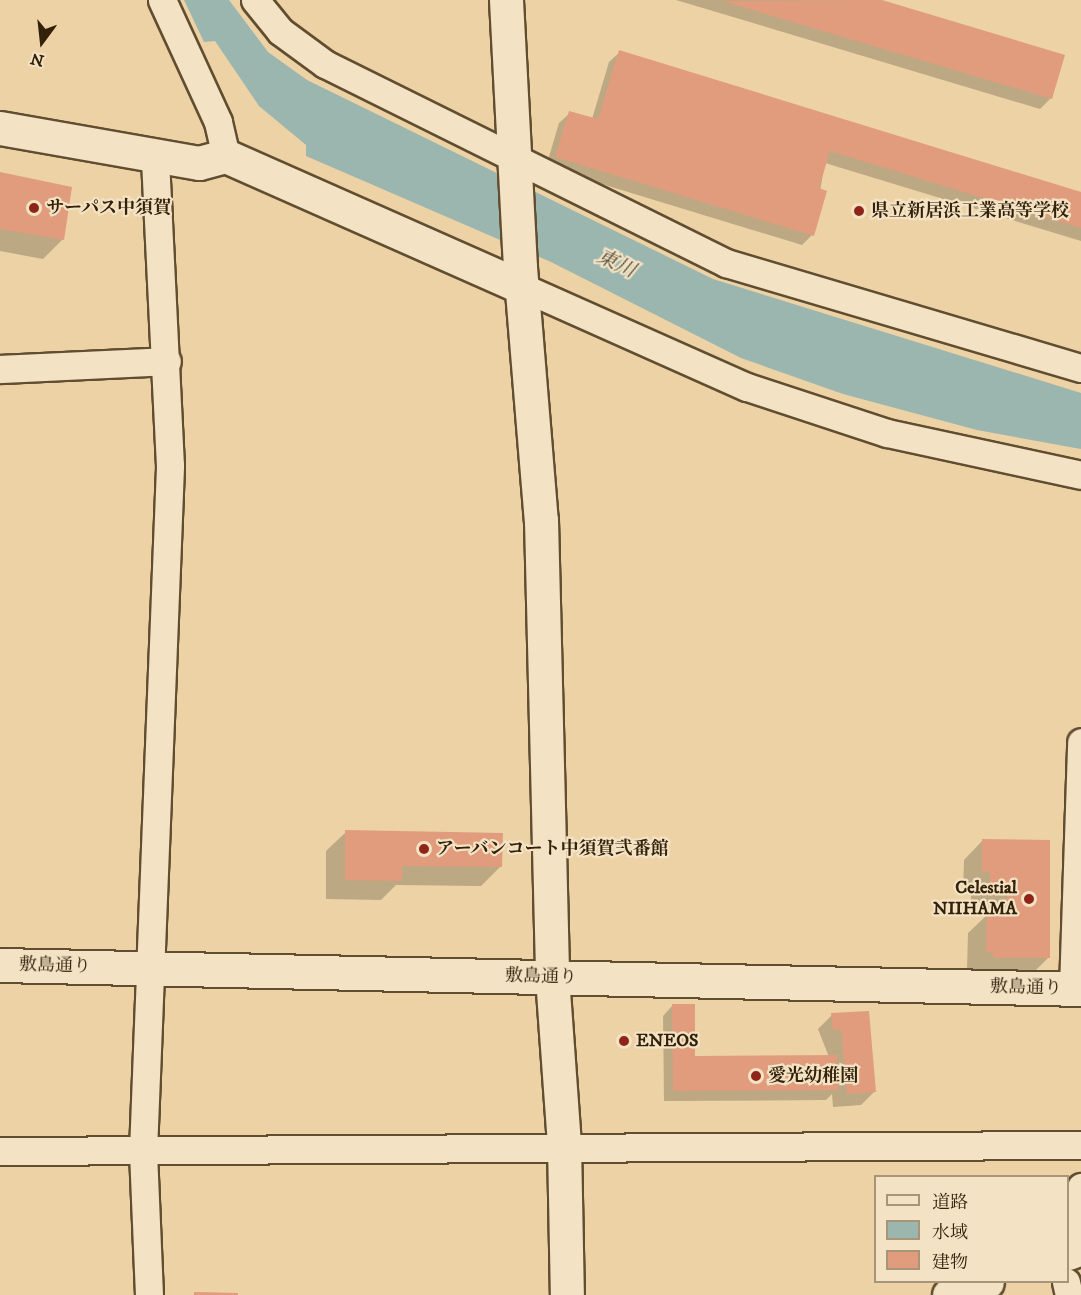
<!DOCTYPE html>
<meta charset="utf-8">
<style>
body{margin:0}
#map{position:relative;width:1081px;height:1295px;overflow:hidden;background:#ecd2a4;font-family:"IM FELL DW Pica","Noto Serif JP",serif}
div>[style]{position:absolute}
[style*='--x']{left:calc(var(--x)*1px);top:calc(var(--y)*1px);width:calc(var(--w)*1px);rotate:calc(var(--a)*1deg)}
.water>*{inset:0;background:#9bb6af}
.shadow>*{inset:0;background:#0003}
.building>*{inset:0;background:#e19c7e}
.roads{filter:drop-shadow(2px 0 #614d30) drop-shadow(-2px 0 #614d30) drop-shadow(0 2px #614d30) drop-shadow(0 -2px #614d30)}
.street>*{height:27px;margin:-13.5px;padding:0 13.5px;transform-origin:13.5px;border-radius:13.5px;background:#f3e2c4}
.secondary>*{height:33px;margin:-16.5px;padding:0 16.5px;transform-origin:16.5px;border-radius:16.5px;background:#f3e2c4}
.dots>*{width:16px;height:16px;translate:-50% -50%;box-sizing:border-box;border:3px solid #f3e2c4;border-radius:50%}
span{translate:-50% -50%;white-space:nowrap;text-align:center;line-height:1.15;-webkit-text-stroke:4.5px #f3e2c4;paint-order:stroke}
.poi-label{font-size:18px;color:#332109;font-weight:700}
.left{translate:0 -50%;text-align:left}
.right{translate:-100% -50%;text-align:right}
.street-label{font-size:18px;color:#332109}
.water-label{font-size:20px;color:#524e3b;font-style:italic}
.legend{position:absolute;left:874px;top:1175px;width:195px;height:108px;box-sizing:border-box;background:#f3e2c4;border:2px solid #a69579;margin:0;padding:8px 10px;list-style:none;font-size:18px;color:#332109}
.legend li{display:flex;align-items:center;gap:12px;height:30px}
.legend b{width:30px;border:2px solid #a69579}
.north{position:absolute;left:12px;top:12px;width:60px;height:60px;-webkit-text-stroke:4px #f3e2c4;paint-order:stroke;rotate:195deg;font-size:16px;font-weight:700;line-height:24px;text-align:center;color:#332109}
.north::after{content:'';display:block;margin:auto;width:21px;height:27px;background:#332109;clip-path:polygon(50% 0,100% 100%,50% 72%,0 100%)}
</style>
<div id="map">
<div class="water">
<i style="clip-path:polygon(184px 0,229px 0,268px 52px,307px 80px,713px 279px,1081px 393px,1081px 449px,977px 430px,843px 394px,741px 358px,551px 262px,306px 156px,306px 145px,259px 106px,215px 41px,204px 42px)"></i>
</div>
<div class="shadow">
<i style="clip-path:polygon(676px 0,877px 0,1063px 56px,1051px 98px,1040px 109px)"></i>
<i style="clip-path:polygon(620px 52px,1081px 193px,1081px 241px,825px 163px,812px 235px,802px 245px,546px 167px,559px 123px,570px 113px,592px 119px,609px 62px)"></i>
<i style="clip-path:polygon(0 174px,63px 239px,43px 259px,0 251px)"></i>
<i style="clip-path:polygon(346px 832px,501px 866px,481px 886px,396px 885px,381px 900px,326px 899px,326px 851px)"></i>
<i style="clip-path:polygon(983px 840px,1048px 958px,1029px 977px,967px 970px,968px 933px,988px 914px,989px 904px,971px 904px,971px 891px,963px 891px,964px 860px)"></i>
<i style="clip-path:polygon(673px 1005px,694px 1058px,829px 1057px,818px 1029px,832px 1015px,868px 1012px,875px 1091px,861px 1105px,833px 1107px,832px 1094px,826px 1100px,664px 1101px,663px 1016px)"></i>
</div>
<div class="building">
<i style="clip-path:polygon(882px 0,1065px 55px,1052px 99px,722px 1px)"></i>
<i style="clip-path:polygon(619px 50px,1081px 192px,1081px 228px,830px 151px,819px 188px,827px 191px,814px 236px,555px 157px,569px 111px,598px 119px)"></i>
<i style="clip-path:polygon(0 172px,72px 187px,64px 240px,0 229px)"></i>
<i style="clip-path:polygon(345px 830px,503px 833px,502px 867px,402px 866px,402px 881px,345px 880px)"></i>
<i style="clip-path:polygon(982px 839px,1050px 840px,1050px 958px,993px 958px,993px 952px,986px 952px,987px 912px,1007px 913px,1007px 885px,990px 885px,990px 872px,982px 872px)"></i>
<i style="clip-path:polygon(672px 1004px,695px 1004px,695px 1056px,837px 1055px,838px 1090px,673px 1091px)"></i>
<i style="clip-path:polygon(869px 1011px,876px 1092px,847px 1094px,841px 1029px,833px 1030px,831px 1013px)"></i>
<i style="clip-path:polygon(194px 1292px,238px 1293px,238px 1295px,194px 1295px)"></i>
</div>
<div class="roads">
<div class="street">
<i style="--x:162;--y:0;--w:134;--a:65.3"></i>
<i style="--x:218;--y:122;--w:35;--a:77"></i>
<i style="--x:255;--y:0;--w:40;--a:51"></i>
<i style="--x:280;--y:31;--w:56;--a:36.3"></i>
<i style="--x:325;--y:64;--w:448;--a:26.4"></i>
<i style="--x:726;--y:263;--w:370;--a:16.5"></i>
<i style="--x:522;--y:287;--w:246;--a:24"></i>
<i style="--x:747;--y:387;--w:147;--a:18.2"></i>
<i style="--x:887;--y:433;--w:198;--a:12.2"></i>
<i style="--x:0;--y:369;--w:167;--a:-2.7"></i>
<i style="--x:1073;--y:989;--w:247;--a:-88.1"></i>
<i style="--x:0;--y:1151;--w:1081;--a:-0.32"></i>
<i style="--x:1068;--y:1231;--w:46;--a:-73.5"></i>
<i style="--x:1066;--y:1282;--w:13;--a:77"></i>
<i style="--x:149;--y:1295;--w:144;--a:-92.4"></i>
<i style="--x:143;--y:1151;--w:686;--a:-87.74"></i>
<i style="--x:170;--y:466;--w:310;--a:-92.8"></i>
</div>
<div class="secondary">
<i style="--x:506;--y:0;--w:267;--a:87"></i>
<i style="--x:520;--y:267;--w:254;--a:85.3"></i>
<i style="--x:541;--y:520;--w:457;--a:88.6"></i>
<i style="--x:552;--y:977;--w:167;--a:85.9"></i>
<i style="--x:564;--y:1144;--w:151;--a:88.9"></i>
<i style="--x:0;--y:128;--w:202;--a:10"></i>
<i style="--x:199;--y:163;--w:28;--a:-15"></i>
<i style="--x:226;--y:156;--w:324;--a:23.9"></i>
<i style="--x:0;--y:965;--w:1081;--a:1.27"></i>
<i style="--x:1068;--y:1253;--w:14;--a:-21"></i>
<i style="--x:949;--y:1295;--w:40;--a:-18.9"></i>
</div>
</div>
<div class="dots">
<i style="left:34px;top:208px;background:#8f2418"></i>
<i style="left:859px;top:211px;background:#8f2418"></i>
<i style="left:424px;top:849px;background:#8f2418"></i>
<i style="left:1029px;top:899px;background:#8f2418"></i>
<i style="left:624px;top:1041px;background:#8f2418"></i>
<i style="left:756px;top:1076px;background:#8f2418"></i>
</div>
<div class="poi-label">
<span class="left" style="left:46px;top:208px">サーパス中須賀</span>
<span class="left" style="left:871px;top:211px">県立新居浜工業高等学校</span>
<span class="left" style="left:436px;top:849px">アーバンコート中須賀弐番館</span>
<span class="right" style="left:1017px;top:899px">Celestial<br>NIIHAMA</span>
<span class="left" style="left:636px;top:1041px">ENEOS</span>
<span class="left" style="left:768px;top:1076px">愛光幼稚園</span>
</div>
<div class="street-label">
<span style="left:55px;top:966px;rotate:1deg">敷島通り</span>
<span style="left:541px;top:977px;rotate:1deg">敷島通り</span>
<span style="left:1026px;top:988px;rotate:1deg">敷島通り</span>
</div>
<div class="water-label">
<span style="left:616px;top:264px;rotate:25deg">東川</span>
</div>
<ul class="legend">
<li><b style="height:8px;background:#f3e2c4"></b>道路</li>
<li><b style="height:16px;background:#9bb6af"></b>水域</li>
<li><b style="height:16px;background:#e19c7e"></b>建物</li>
</ul>
<div class="north">N</div>
</div>
